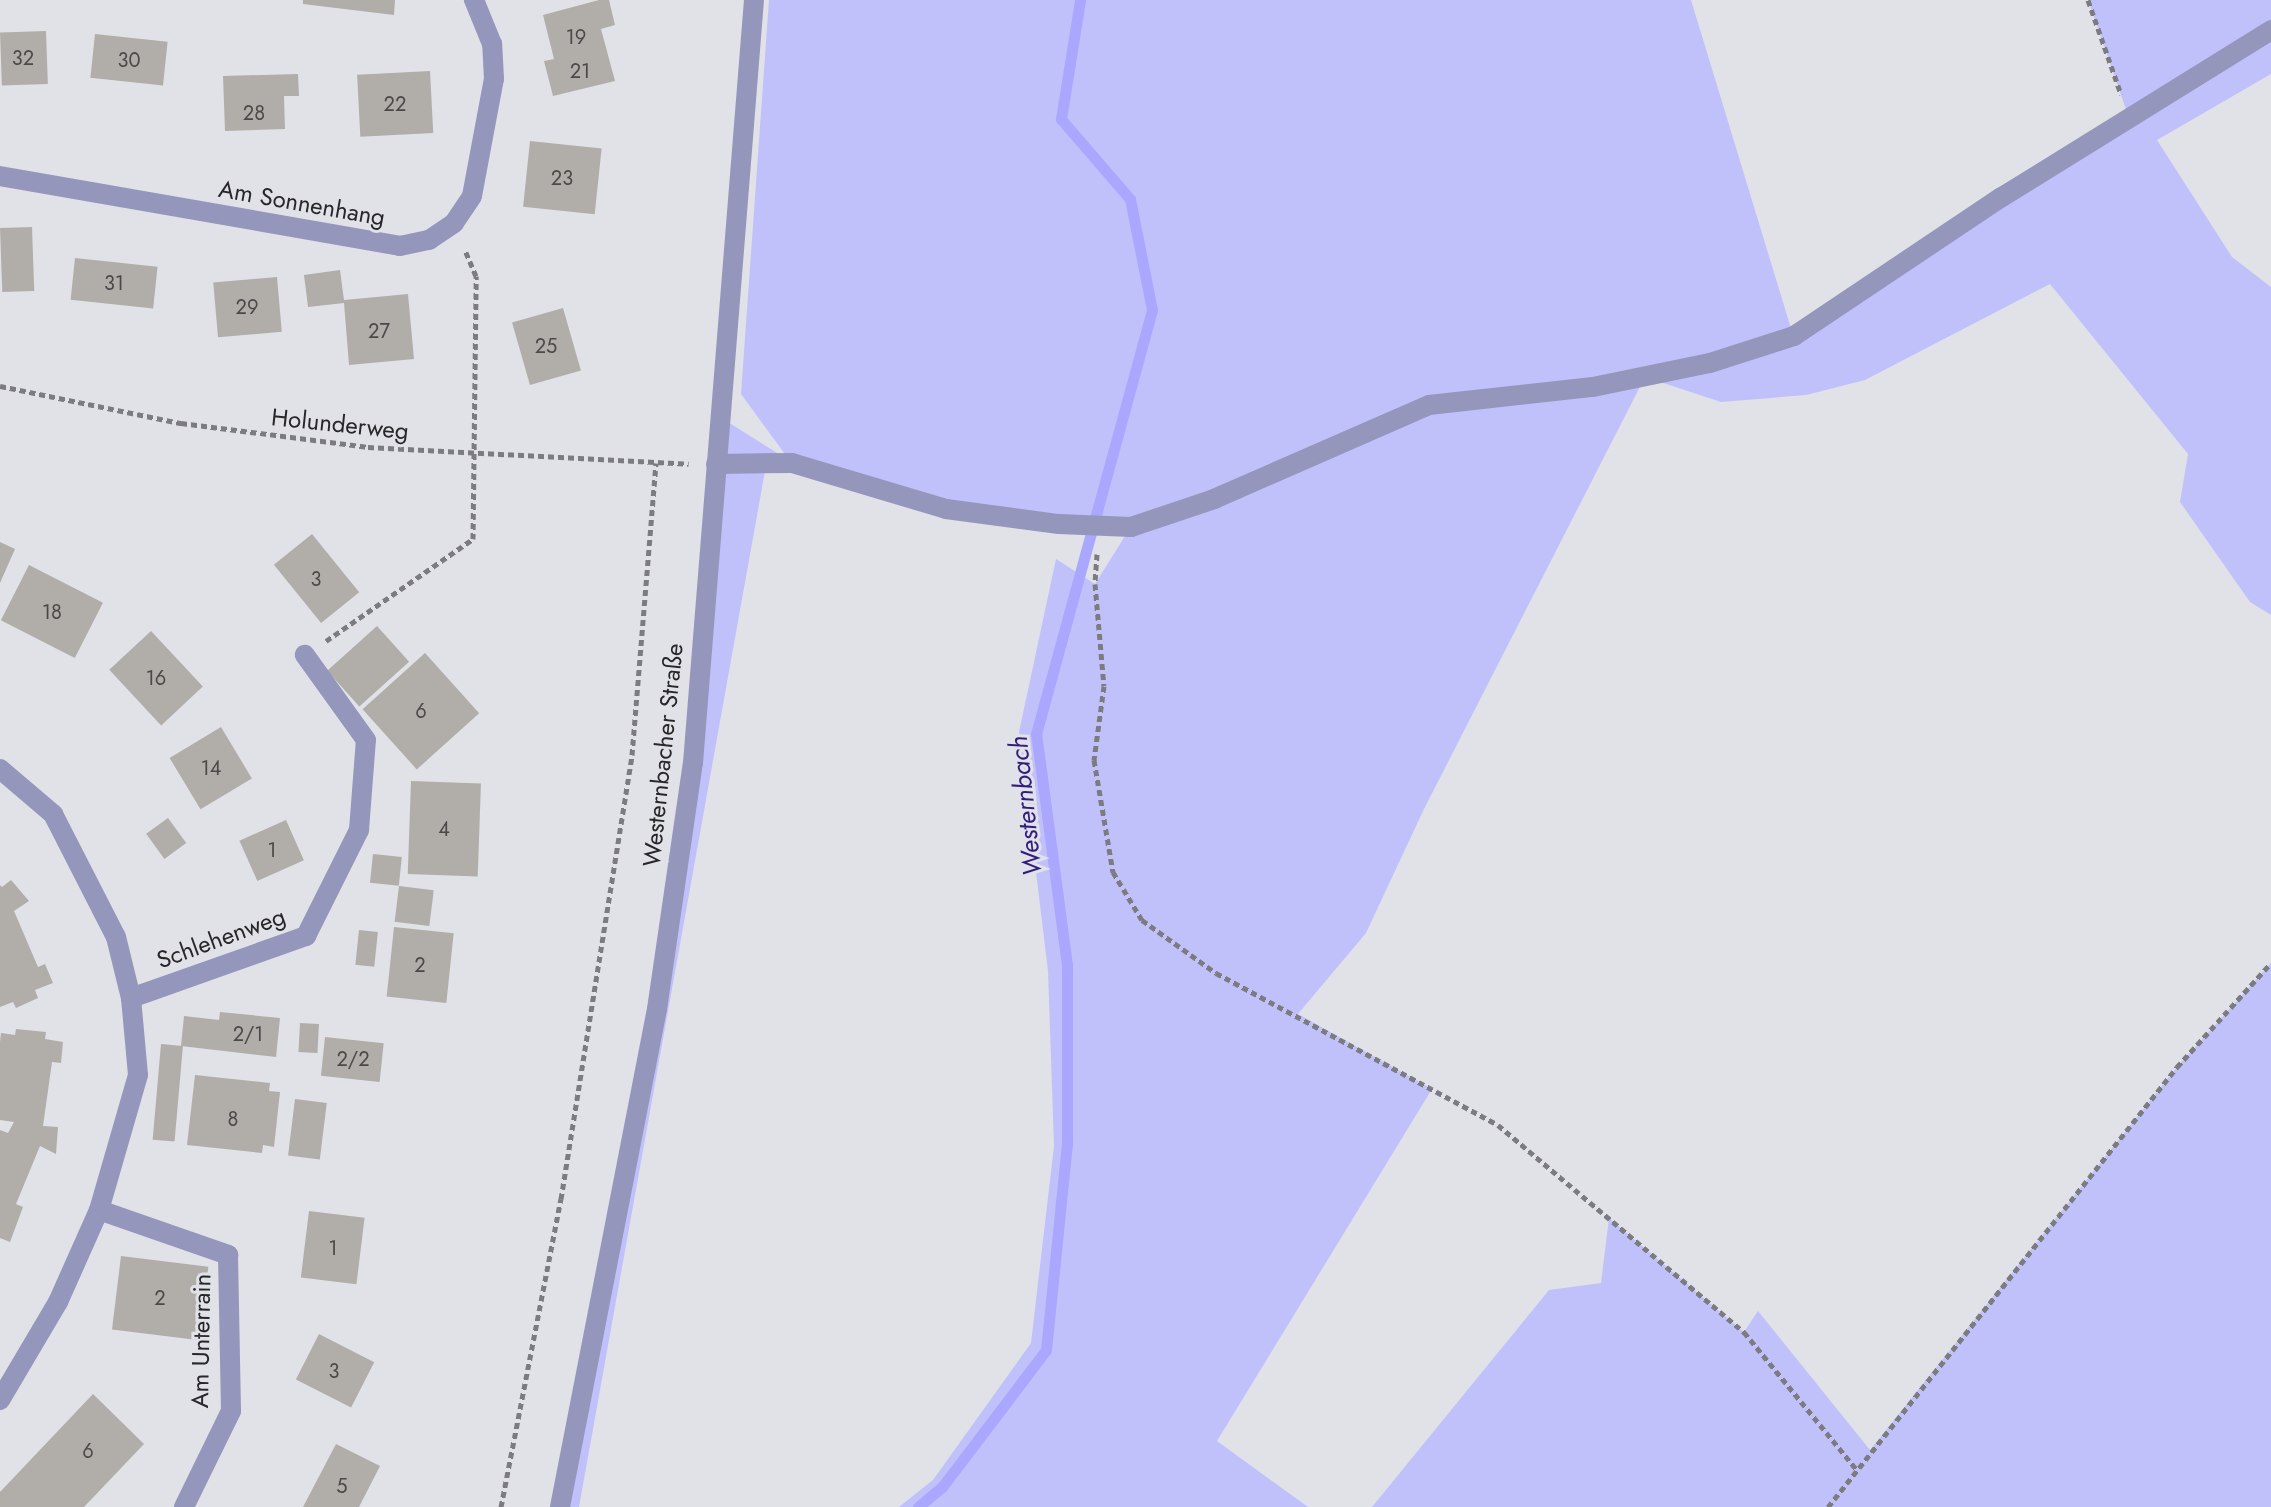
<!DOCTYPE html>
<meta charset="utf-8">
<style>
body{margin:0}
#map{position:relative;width:2271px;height:1507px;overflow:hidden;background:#e1e1e8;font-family:Jost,sans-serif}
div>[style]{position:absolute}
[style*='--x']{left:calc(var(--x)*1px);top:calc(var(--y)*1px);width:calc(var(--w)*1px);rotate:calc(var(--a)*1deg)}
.green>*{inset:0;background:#c0c1fb}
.stream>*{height:11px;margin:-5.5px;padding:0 5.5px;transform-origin:5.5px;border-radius:5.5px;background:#aaa8fe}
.building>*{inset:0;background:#b1aea9;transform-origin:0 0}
.path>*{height:5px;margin-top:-2.5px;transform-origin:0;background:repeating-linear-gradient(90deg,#7c7c80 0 6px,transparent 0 10px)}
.minor>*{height:20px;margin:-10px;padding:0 10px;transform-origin:10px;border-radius:10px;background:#9596bb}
.tertiary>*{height:20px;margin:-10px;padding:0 10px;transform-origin:10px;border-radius:10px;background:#9596bb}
span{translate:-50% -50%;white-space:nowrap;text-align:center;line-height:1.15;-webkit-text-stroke:6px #e1e1e8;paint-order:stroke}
.number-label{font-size:20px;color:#4a4949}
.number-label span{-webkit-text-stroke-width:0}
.street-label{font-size:24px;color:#272729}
.water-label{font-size:26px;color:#321c7e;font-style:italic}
</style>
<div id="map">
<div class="green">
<i style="clip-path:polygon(769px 0,1691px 0,1793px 335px,2129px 118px,2088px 0,2271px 0,2271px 74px,2157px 140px,2232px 257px,2271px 287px,2271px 615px,2250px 602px,2180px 502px,2188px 454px,2050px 284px,1865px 380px,1806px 395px,1721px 402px,1645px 377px,1424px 809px,1366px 933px,1298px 1014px,1432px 1089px,1217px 1441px,1308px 1507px,899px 1507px,933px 1480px,1031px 1343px,1054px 1146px,1048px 971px,1019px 732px,1056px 559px,1095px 584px,1130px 528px,1021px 519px,792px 463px,765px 471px,579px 1507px,560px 1507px,693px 763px,720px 417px,790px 461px,741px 394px)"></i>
<i style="clip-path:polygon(2271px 963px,2271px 1507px,1372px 1507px,1549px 1290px,1601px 1283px,1609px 1218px,1744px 1332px,1758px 1311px,1870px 1450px,2177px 1067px)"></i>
</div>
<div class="stream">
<i style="--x:918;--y:1507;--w:31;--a:-40"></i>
<i style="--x:942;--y:1487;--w:172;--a:-52.8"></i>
<i style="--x:1046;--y:1350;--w:207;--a:-84.2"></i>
<i style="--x:1067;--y:1144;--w:179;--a:-90"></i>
<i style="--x:1067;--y:965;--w:233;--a:-97.6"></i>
<i style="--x:1036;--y:734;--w:440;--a:-74.7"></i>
<i style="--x:1152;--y:310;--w:113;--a:-101.2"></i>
<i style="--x:1130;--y:199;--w:106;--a:-130.8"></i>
<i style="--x:1061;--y:119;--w:121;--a:-80.9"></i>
</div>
<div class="building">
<i style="clip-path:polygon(303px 0,395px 0,394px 15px,303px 4px)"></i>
<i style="clip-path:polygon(599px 0,609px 0,615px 25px,601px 29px,615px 81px,553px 96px,544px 61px,554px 59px,543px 15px)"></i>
<i style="left:46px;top:31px;width:53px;height:46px;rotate:88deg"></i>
<i style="left:95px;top:34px;width:73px;height:44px;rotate:6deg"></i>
<i style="left:430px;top:71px;width:62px;height:73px;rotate:87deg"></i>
<i style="clip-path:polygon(298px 74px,299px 96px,284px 96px,285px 129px,225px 131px,223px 76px)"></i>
<i style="left:530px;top:141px;width:72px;height:66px;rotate:6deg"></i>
<i style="left:32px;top:227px;width:64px;height:32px;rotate:88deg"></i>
<i style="left:75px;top:258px;width:83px;height:42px;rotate:6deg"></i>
<i style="clip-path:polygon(340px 270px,344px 300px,408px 294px,414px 359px,349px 365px,344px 303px,308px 307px,304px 275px)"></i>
<i style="left:277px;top:277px;width:55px;height:64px;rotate:85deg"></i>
<i style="left:563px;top:308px;width:65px;height:53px;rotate:74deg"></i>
<i style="left:312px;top:534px;width:75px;height:49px;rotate:51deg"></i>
<i style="clip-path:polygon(0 542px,15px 549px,0 583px)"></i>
<i style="left:29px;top:565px;width:83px;height:62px;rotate:27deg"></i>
<i style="left:377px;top:626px;width:48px;height:67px;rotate:48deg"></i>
<i style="left:151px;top:631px;width:76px;height:57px;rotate:47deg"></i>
<i style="left:425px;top:653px;width:81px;height:84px;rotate:48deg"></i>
<i style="left:221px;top:727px;width:60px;height:60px;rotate:59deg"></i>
<i style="left:411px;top:781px;width:70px;height:93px;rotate:2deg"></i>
<i style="left:168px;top:818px;width:31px;height:27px;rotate:54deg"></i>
<i style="left:286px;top:820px;width:44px;height:51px;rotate:66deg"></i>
<i style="left:373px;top:854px;width:29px;height:29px;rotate:6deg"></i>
<i style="clip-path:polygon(11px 880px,29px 901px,14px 911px,38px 967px,45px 964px,53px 983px,35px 990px,38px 998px,16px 1008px,13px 1002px,0 1007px,0 885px,2px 887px)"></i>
<i style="left:399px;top:886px;width:35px;height:36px;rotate:7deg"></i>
<i style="left:394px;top:927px;width:60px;height:70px;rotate:6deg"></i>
<i style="left:359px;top:930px;width:19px;height:35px;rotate:6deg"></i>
<i style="clip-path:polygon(220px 1012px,280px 1018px,276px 1057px,181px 1046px,184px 1016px,219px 1020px)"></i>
<i style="left:300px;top:1023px;width:19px;height:29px;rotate:3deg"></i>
<i style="clip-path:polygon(16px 1029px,46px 1032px,45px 1039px,63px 1042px,61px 1063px,52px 1062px,43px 1126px,58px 1127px,56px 1154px,40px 1146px,16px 1204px,23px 1207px,10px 1242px,0 1238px,0 1130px,8px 1133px,14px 1122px,0 1120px,0 1042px,1px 1033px,15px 1035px)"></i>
<i style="left:325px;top:1037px;width:59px;height:39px;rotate:6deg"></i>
<i style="left:161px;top:1044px;width:22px;height:96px;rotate:5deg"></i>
<i style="clip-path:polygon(195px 1075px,270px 1083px,269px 1091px,280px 1092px,274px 1147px,263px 1145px,262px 1153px,187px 1145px)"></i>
<i style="left:295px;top:1099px;width:32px;height:57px;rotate:7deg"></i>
<i style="left:309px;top:1211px;width:56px;height:67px;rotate:7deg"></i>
<i style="left:121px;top:1256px;width:88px;height:74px;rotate:7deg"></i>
<i style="left:319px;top:1334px;width:62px;height:51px;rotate:27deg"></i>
<i style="clip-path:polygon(93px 1394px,144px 1444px,84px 1507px,0 1507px,0 1492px)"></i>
<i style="clip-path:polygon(336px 1444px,380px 1466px,359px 1507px,303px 1507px)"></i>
</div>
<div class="path">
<i style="--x:2088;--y:0;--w:100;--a:70.7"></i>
<i style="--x:0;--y:386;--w:185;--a:11.6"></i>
<i style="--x:181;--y:423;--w:189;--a:7.3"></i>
<i style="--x:368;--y:447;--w:321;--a:3"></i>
<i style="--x:1097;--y:554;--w:30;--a:94"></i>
<i style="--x:1095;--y:584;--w:102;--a:85"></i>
<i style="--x:1104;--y:686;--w:75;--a:97.7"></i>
<i style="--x:1094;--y:760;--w:114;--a:80.4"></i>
<i style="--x:1113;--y:872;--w:56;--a:58.9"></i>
<i style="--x:1142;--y:920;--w:91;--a:35.6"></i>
<i style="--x:1216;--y:973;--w:320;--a:28.3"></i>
<i style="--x:1498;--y:1125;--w:322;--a:40.1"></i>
<i style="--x:1744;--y:1332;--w:177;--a:50.7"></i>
<i style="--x:326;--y:641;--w:179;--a:-34.8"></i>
<i style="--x:473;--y:539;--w:263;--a:-89.3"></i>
<i style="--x:476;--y:276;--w:28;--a:-113"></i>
<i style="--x:501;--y:1507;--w:314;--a:-79"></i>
<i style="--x:561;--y:1199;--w:450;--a:-80.9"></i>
<i style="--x:632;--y:755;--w:293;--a:-85.3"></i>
<i style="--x:1828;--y:1507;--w:562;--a:-51.58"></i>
<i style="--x:2177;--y:1067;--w:140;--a:-47.9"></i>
</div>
<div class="minor">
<i style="--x:0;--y:176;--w:406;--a:9.9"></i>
<i style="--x:400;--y:246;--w:30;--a:-12"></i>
<i style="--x:429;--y:240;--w:30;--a:-34"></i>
<i style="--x:454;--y:223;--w:32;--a:-56"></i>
<i style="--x:472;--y:196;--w:119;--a:-79.4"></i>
<i style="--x:494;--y:79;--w:35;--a:-93"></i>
<i style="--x:492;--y:44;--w:48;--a:-112.2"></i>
<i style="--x:716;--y:464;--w:76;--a:-0.8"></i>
<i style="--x:792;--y:463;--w:161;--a:16.6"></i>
<i style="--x:946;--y:509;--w:114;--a:7.6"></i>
<i style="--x:1059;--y:524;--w:72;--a:2.4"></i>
<i style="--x:1131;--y:527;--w:88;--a:-18.6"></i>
<i style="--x:1214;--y:499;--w:235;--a:-23.6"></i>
<i style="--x:1429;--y:405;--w:165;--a:-6.3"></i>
<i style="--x:1593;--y:387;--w:119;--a:-11.6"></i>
<i style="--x:1710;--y:363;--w:88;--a:-17.8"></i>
<i style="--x:1794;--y:336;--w:250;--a:-33.8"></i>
<i style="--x:2002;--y:197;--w:317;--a:-31.8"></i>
<i style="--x:0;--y:769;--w:70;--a:40.3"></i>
<i style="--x:53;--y:814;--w:138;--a:62.9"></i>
<i style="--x:116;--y:937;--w:63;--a:76.2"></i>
<i style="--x:131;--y:998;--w:77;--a:84.8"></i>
<i style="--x:138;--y:1075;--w:141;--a:106.1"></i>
<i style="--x:99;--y:1210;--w:101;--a:114"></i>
<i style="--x:58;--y:1302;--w:114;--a:120.6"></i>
<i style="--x:131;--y:998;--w:186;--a:-19.5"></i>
<i style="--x:306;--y:936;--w:119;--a:-63.4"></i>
<i style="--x:359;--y:830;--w:90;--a:-85.6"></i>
<i style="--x:366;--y:740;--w:105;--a:-125.7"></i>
<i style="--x:99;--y:1210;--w:137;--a:19.2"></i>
<i style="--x:228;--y:1255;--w:156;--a:88.9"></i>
<i style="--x:231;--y:1411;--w:107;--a:116.1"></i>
</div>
<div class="tertiary">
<i style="--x:560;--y:1507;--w:507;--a:-78.98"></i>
<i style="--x:657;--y:1009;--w:249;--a:-81.7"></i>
<i style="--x:693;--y:763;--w:765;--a:-85.43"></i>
</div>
<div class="number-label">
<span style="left:576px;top:37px">19</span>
<span style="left:23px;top:58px">32</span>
<span style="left:129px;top:60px">30</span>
<span style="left:580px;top:71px">21</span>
<span style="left:395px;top:104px">22</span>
<span style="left:254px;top:113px">28</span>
<span style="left:562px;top:178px">23</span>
<span style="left:114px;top:283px">31</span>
<span style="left:247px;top:307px">29</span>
<span style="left:379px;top:331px">27</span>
<span style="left:546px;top:346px">25</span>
<span style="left:316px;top:579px">3</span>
<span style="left:52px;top:612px">18</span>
<span style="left:156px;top:678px">16</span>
<span style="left:421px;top:711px">6</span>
<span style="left:211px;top:768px">14</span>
<span style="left:444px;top:829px">4</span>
<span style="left:272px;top:850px">1</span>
<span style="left:420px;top:965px">2</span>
<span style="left:248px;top:1034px">2/1</span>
<span style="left:353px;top:1059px">2/2</span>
<span style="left:233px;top:1119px">8</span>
<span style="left:333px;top:1248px">1</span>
<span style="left:160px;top:1298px">2</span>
<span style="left:334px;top:1371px">3</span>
<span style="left:88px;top:1451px">6</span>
<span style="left:342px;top:1486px">5</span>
</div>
<div class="street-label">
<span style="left:302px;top:203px;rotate:10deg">Am Sonnenhang</span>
<span style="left:340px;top:424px;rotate:6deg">Holunderweg</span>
<span style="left:663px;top:755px;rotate:-84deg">Westernbacher Straße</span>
<span style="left:221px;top:938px;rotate:-20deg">Schlehenweg</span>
<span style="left:201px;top:1341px;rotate:-89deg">Am Unterrain</span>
</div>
<div class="water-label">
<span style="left:1026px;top:806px;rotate:-96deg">Westernbach</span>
</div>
</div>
